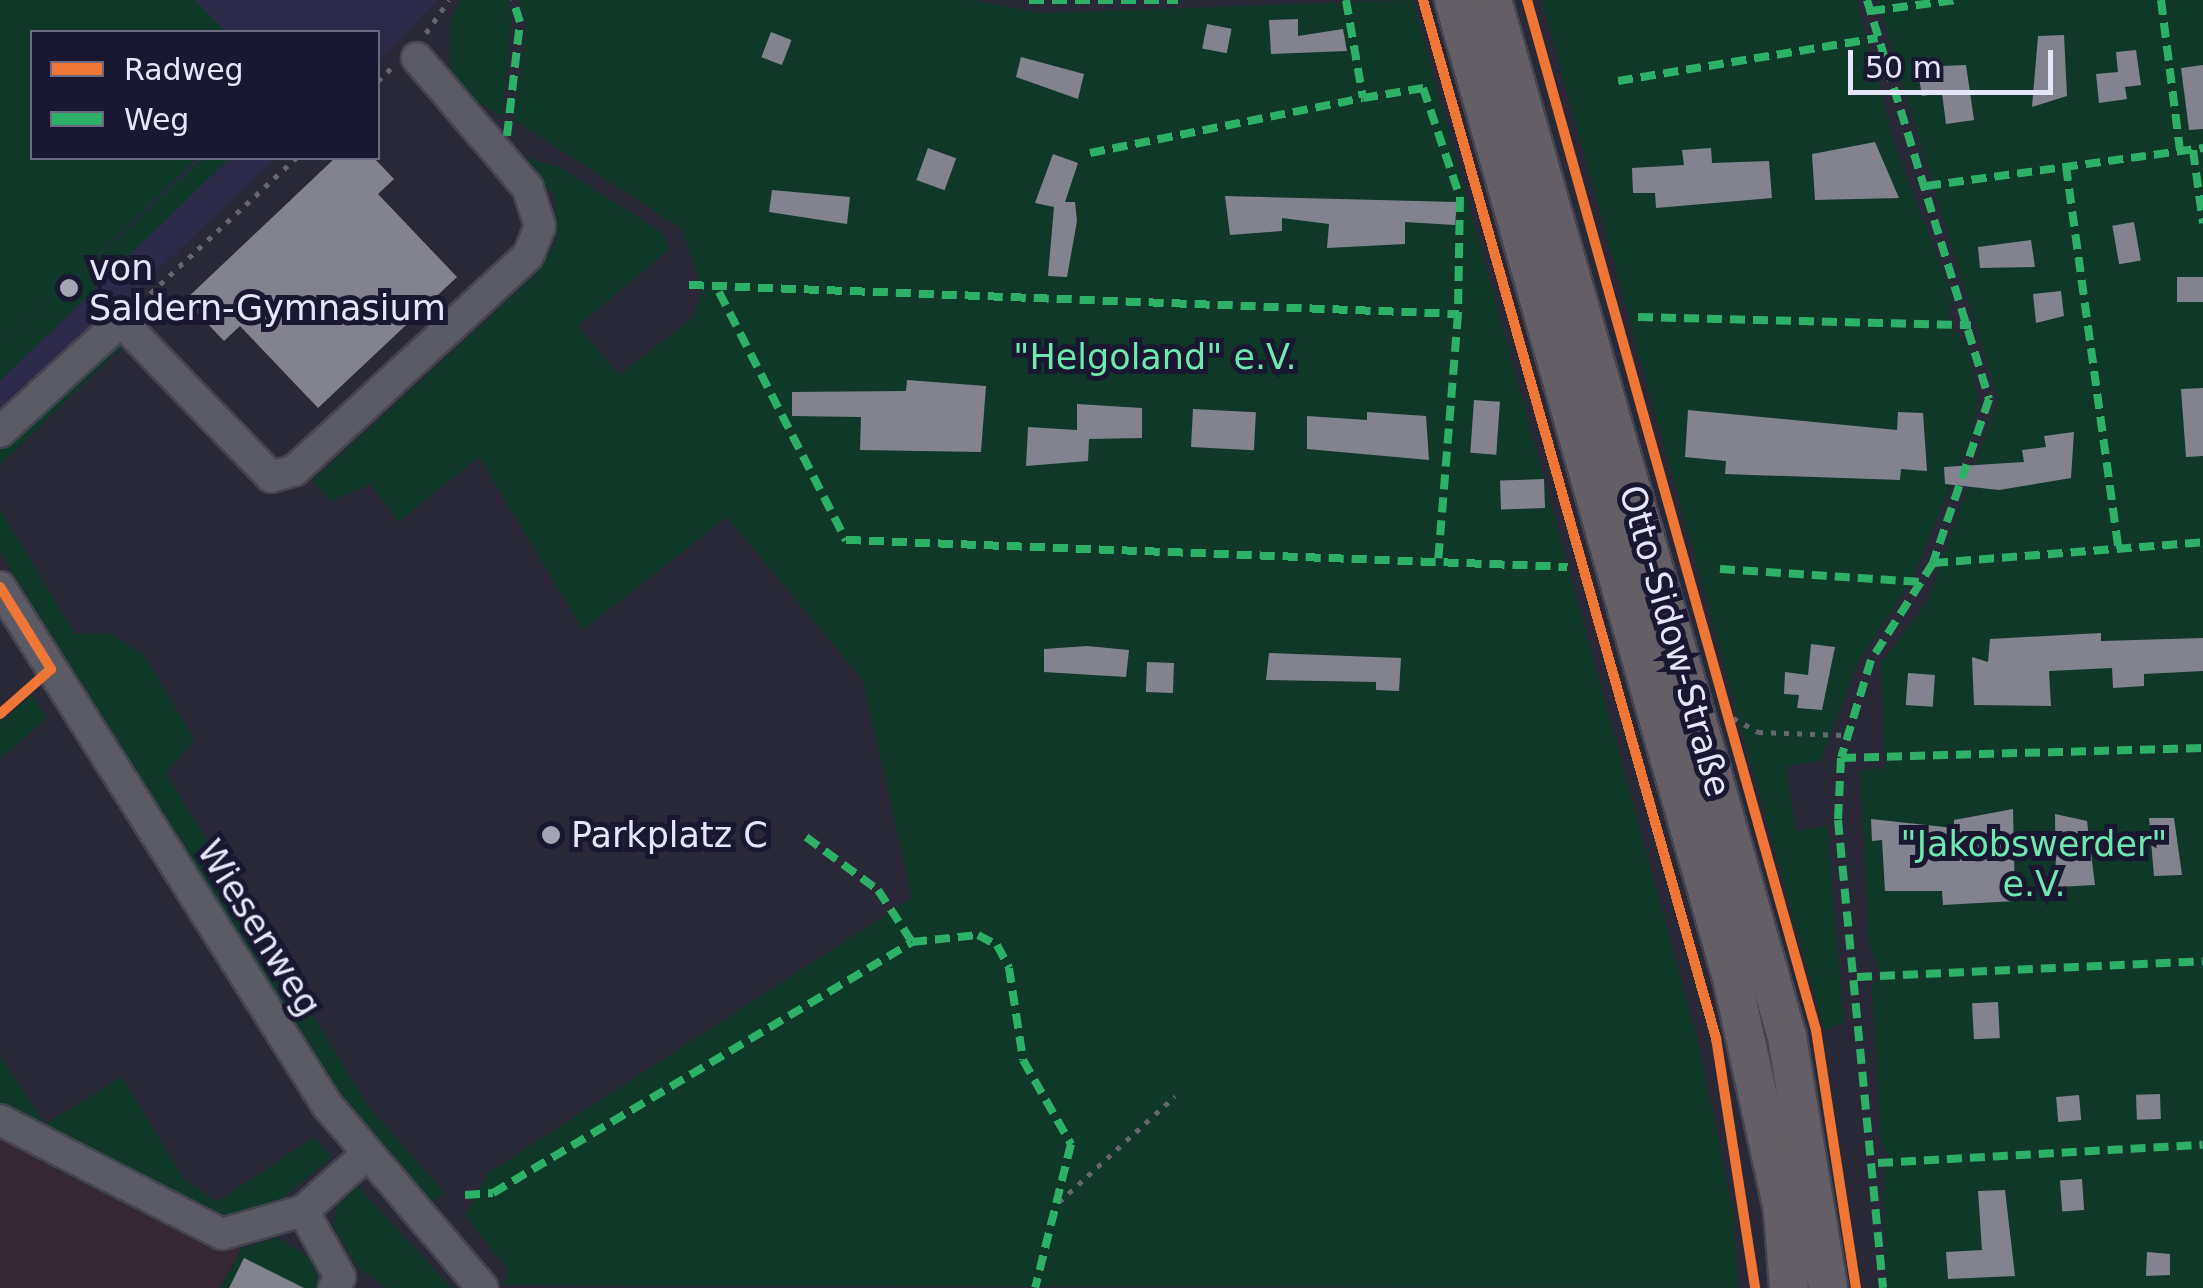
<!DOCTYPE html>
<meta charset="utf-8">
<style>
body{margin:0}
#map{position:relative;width:2203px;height:1288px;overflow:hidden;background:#292836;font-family:"DejaVu Sans",sans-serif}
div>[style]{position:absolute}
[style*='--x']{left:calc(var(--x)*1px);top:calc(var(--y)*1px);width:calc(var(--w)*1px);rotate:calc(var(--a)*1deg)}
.commercial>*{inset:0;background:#352733}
.built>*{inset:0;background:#2c2a48}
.green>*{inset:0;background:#0f3829}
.building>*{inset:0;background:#83828f;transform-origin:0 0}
.path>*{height:5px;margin-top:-2.5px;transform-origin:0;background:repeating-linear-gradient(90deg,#666670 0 5px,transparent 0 13px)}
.roads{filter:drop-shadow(2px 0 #454451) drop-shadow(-2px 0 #454451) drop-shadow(0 2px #454451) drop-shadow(0 -2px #454451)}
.minor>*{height:30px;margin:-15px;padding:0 15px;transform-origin:15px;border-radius:15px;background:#5b5b66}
.major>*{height:38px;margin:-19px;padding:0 19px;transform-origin:19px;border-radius:19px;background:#645e66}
.quiet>*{height:8px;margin-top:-4px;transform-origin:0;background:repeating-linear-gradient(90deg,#2db169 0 15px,transparent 0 23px)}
.cycleway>*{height:10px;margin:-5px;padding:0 5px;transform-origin:5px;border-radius:5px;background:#f07635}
.dots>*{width:28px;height:28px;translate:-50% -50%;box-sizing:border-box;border:5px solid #1a1831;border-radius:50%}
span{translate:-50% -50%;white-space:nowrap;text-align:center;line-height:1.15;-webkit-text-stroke:10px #1a1831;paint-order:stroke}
.poi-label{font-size:35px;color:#e6e6f8}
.left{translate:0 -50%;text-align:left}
.park-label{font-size:35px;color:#6de9af}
.street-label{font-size:35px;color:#e6e6f8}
.legend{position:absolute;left:30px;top:30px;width:350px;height:130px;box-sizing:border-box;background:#1a1831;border:2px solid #6c6a81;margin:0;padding:12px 18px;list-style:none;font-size:30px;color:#e6e6f8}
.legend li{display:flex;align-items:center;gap:20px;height:50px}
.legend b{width:50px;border:2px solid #6c6a81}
.scale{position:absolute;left:1848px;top:50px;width:205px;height:45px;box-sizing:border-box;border:5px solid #e6e6f8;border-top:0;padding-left:12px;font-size:30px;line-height:35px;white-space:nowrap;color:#e6e6f8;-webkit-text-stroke:8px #1a1831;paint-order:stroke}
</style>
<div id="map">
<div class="commercial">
<i style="clip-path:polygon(0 1128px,241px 1249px,220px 1288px,0 1288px)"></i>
</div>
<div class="built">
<i style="clip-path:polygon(0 0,437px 0,378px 62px,378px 32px,32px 32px,32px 158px,276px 158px,0 419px)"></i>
</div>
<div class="green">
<i style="clip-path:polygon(0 0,195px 0,226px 32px,32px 32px,32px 158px,198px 158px,3px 346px,202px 158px,230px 158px,0 381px)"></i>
<i style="clip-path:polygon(460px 0,507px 0,512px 14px,503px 117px,450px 87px,450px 22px)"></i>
<i style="clip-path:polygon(519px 0,973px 0,1040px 13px,1413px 0,1697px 1038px,1734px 1216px,1738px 1288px,504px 1285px,508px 1270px,465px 1216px,488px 1173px,912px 898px,863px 680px,727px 517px,583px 630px,479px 457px,398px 522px,371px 484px,331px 501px,312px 481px,532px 278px,558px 238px,554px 195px,509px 152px,561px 168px,661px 232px,670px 249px,578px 326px,619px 375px,692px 319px,703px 292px,682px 229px,514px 120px,526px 25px)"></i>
<i style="clip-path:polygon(1542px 0,1857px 0,1895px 146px,1952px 294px,1948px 324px,1969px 346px,1978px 401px,1973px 434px,1911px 581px,1856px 666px,1821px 761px,1786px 766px,1796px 831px,1827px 826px,1844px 1023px,1824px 1030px)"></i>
<i style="clip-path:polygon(1877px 0,2203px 0,2203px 1288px,1887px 1288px,1883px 1169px,1892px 1163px,1881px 1142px,1872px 985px,1881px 975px,1869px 944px,1860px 770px,1885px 768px,1881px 663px,1928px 600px,1998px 399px)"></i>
<i style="clip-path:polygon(113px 336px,129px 340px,0 465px,0 443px)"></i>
<i style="clip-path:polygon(0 509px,75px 634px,109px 633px,144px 655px,195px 740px,166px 773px,368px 1106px,445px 1193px,431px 1203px,353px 1115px,71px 669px,0 552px)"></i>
<i style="clip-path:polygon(32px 694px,47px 718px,0 759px,0 723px)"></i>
<i style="clip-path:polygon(0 1055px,45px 1124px,122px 1077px,184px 1179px,217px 1202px,314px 1137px,332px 1157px,277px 1203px,228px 1228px,0 1112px)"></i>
<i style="clip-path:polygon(357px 1186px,452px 1288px,388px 1288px,358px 1268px,333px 1226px,338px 1201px)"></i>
<i style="clip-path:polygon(277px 1237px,311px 1258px,321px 1288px,220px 1288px,241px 1249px)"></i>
</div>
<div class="building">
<i style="clip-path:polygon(1298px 19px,1298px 36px,1343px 29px,1347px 51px,1271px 54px,1269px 20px)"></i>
<i style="left:1207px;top:24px;width:25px;height:25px;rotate:11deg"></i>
<i style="left:771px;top:32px;width:22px;height:27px;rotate:21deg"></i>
<i style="clip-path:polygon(2064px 35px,2067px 96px,2032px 107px,2038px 36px)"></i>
<i style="clip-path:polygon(2136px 50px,2141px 85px,2125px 87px,2127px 99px,2099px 103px,2096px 74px,2118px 72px,2116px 52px)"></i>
<i style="clip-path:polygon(1021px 57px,1084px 74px,1078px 99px,1016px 77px)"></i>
<i style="clip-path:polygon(1966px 65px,1974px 120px,1946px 124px,1942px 93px,1922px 96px,1917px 67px)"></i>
<i style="clip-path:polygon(2203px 65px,2203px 129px,2189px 130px,2181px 68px)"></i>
<i style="clip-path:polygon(1875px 142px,1899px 198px,1815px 200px,1812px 154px)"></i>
<i style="left:928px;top:148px;width:30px;height:34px;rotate:20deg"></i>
<i style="clip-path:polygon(1711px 148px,1712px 163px,1769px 161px,1772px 198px,1656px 208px,1655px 193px,1633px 193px,1632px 168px,1684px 165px,1682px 150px)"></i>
<i style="clip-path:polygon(1053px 154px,1078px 163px,1065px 202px,1075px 202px,1077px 221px,1067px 277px,1048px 276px,1054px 207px,1035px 203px)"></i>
<i style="clip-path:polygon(335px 158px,374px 158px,394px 179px,378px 194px,457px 277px,318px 408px,240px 326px,224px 341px,185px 300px)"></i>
<i style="clip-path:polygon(772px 190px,850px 197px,847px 224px,769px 212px)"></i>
<i style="clip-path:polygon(1225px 196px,1457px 202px,1455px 225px,1405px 222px,1405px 244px,1327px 248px,1329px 224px,1282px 218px,1282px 231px,1230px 235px)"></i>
<i style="left:2134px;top:222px;width:39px;height:22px;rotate:80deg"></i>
<i style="clip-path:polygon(2031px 240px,2035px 267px,1980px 268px,1978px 247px)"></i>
<i style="left:2203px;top:277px;width:25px;height:26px;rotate:90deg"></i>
<i style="clip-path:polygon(2061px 291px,2064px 316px,2036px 323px,2033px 294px)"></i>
<i style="clip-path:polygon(907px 380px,986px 386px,981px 452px,860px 450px,861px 417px,792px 416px,792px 392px,906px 391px)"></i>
<i style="clip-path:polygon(2203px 388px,2203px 456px,2186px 457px,2181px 389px)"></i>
<i style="left:1474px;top:400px;width:26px;height:53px;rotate:4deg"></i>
<i style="clip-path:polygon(1077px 404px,1142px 408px,1142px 438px,1089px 439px,1088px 461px,1026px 466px,1028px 427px,1077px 430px)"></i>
<i style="left:1193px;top:409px;width:63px;height:38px;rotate:3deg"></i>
<i style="clip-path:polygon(1688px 410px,1897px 430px,1898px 412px,1923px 413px,1927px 471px,1901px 469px,1900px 480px,1725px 474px,1726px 461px,1685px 457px)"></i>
<i style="clip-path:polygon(1367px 412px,1426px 416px,1429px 460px,1307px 449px,1307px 416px,1367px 420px)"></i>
<i style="clip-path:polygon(2074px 432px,2071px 478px,1999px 490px,1945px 484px,1944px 467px,2024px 462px,2022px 450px,2046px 447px,2044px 436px)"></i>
<i style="left:1544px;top:479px;width:29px;height:44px;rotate:88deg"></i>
<i style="clip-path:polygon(2101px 633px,2101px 641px,2203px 638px,2203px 671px,2144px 674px,2144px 686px,2113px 688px,2112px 668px,2049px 671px,2051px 706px,1974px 705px,1972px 657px,1988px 662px,1990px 639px)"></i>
<i style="clip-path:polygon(1811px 644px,1835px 647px,1822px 710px,1797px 708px,1799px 695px,1784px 694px,1785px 672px,1808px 675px)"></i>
<i style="clip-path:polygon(1087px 646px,1129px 650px,1126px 677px,1044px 672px,1044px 649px)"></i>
<i style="clip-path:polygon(1269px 653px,1401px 658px,1399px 691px,1376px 690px,1376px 682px,1266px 680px)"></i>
<i style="left:1147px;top:662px;width:27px;height:30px;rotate:2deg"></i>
<i style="left:1908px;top:673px;width:27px;height:32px;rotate:4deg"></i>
<i style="clip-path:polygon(2013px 809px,2015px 901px,1943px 905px,1942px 891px,1885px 891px,1882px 840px,1872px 841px,1871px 819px,1954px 828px,1954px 820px)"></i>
<i style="clip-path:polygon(2055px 814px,2087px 821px,2095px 885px,2056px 887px)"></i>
<i style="clip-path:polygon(2149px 818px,2174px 818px,2182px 875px,2154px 876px)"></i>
<i style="left:1998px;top:1002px;width:36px;height:26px;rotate:87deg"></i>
<i style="left:2160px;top:1094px;width:25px;height:24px;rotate:88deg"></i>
<i style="left:2079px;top:1095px;width:25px;height:23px;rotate:85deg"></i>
<i style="left:2082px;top:1179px;width:31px;height:22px;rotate:86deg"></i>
<i style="clip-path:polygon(2005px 1190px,2015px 1276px,1948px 1279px,1946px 1252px,1982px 1250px,1978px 1191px)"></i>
<i style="clip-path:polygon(2147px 1252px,2170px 1254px,2170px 1275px,2146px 1276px)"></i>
<i style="clip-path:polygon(244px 1258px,304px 1288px,229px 1288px)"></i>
</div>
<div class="path">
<i style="--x:426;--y:33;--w:40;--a:-55.1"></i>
<i style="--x:378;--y:81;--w:21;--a:-45"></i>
<i style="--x:141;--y:302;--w:212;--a:-42.9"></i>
<i style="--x:1733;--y:718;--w:29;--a:29"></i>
<i style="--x:1758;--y:732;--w:87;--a:2"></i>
<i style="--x:1059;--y:1202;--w:157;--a:-42.4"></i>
</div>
<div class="roads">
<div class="minor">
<i style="--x:0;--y:432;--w:164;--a:-42.5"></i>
<i style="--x:121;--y:321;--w:216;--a:46.1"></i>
<i style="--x:271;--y:477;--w:25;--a:-16"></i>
<i style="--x:295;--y:470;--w:316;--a:-42.6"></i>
<i style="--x:528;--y:256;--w:32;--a:-68"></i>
<i style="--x:540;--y:226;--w:40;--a:-108"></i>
<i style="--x:528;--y:188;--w:171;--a:-130.5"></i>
<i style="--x:0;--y:587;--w:613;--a:57.74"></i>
<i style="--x:327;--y:1105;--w:240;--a:49.6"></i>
<i style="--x:0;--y:1120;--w:250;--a:27.2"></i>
<i style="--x:222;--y:1234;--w:84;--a:-15.9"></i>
<i style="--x:303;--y:1211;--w:84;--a:-41.6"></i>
<i style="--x:303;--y:1211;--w:76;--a:60.7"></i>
<i style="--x:340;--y:1277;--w:13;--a:119"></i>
</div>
<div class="major">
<i style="--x:1454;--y:0;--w:1017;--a:74.13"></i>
<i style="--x:1732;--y:978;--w:238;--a:77.6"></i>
<i style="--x:1783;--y:1210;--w:78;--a:85.6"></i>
<i style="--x:1492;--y:0;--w:1078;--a:74.12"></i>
<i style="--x:1787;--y:1037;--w:254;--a:80.7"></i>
</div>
</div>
<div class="quiet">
<i style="--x:1029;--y:0;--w:149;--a:0"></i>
<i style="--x:1346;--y:0;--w:99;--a:80.2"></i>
<i style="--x:1363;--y:98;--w:61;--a:-9.5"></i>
<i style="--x:1423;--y:88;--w:115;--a:71.3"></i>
<i style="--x:1460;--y:197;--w:117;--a:91"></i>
<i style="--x:1867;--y:0;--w:417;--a:73"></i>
<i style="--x:1989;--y:399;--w:173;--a:108.9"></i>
<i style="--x:1933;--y:563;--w:115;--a:122.6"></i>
<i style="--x:1871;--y:660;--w:102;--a:107"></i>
<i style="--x:1841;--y:758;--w:62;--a:92.8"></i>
<i style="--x:1838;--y:820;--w:470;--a:84.5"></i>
<i style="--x:2161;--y:0;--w:152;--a:82.8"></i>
<i style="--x:1870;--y:11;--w:87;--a:-7.3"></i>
<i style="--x:1618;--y:81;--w:263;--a:-9.4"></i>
<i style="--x:507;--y:136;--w:115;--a:-83.5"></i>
<i style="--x:520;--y:22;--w:23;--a:-108"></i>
<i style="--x:2193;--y:150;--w:74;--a:82.2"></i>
<i style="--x:1090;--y:153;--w:278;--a:-11.4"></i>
<i style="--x:2066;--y:166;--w:386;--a:82.2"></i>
<i style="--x:1926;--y:186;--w:280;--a:-7.8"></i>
<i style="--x:689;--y:285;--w:770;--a:2.16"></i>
<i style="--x:1458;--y:314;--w:248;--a:94.6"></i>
<i style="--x:719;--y:292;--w:279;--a:62.9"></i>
<i style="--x:846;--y:540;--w:722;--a:2.14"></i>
<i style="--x:1638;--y:317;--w:333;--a:1.4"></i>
<i style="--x:1933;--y:563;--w:271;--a:-4.4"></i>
<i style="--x:1720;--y:569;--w:202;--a:3.7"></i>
<i style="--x:1841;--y:758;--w:362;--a:-1.6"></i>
<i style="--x:806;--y:837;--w:89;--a:36.4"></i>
<i style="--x:878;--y:890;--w:62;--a:56.8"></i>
<i style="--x:1857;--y:977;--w:346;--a:-2.6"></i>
<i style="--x:1878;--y:1163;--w:325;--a:-3.2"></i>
<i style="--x:465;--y:1195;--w:28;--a:-4"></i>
<i style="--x:493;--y:1193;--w:488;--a:-30.9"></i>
<i style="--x:912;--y:942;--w:66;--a:-6.1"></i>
<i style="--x:978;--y:935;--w:21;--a:28"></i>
<i style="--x:997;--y:945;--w:26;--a:62"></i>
<i style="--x:1009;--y:968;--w:93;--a:81.3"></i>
<i style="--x:1023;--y:1060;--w:97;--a:60.3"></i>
<i style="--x:1071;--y:1144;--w:148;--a:104"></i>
</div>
<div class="cycleway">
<i style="--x:1423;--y:0;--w:1079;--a:74.24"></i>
<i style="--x:1716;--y:1038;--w:253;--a:81.1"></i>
<i style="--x:1527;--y:0;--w:1070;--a:74.33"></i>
<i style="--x:1816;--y:1030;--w:261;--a:81.2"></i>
<i style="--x:0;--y:587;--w:97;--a:58.1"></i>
<i style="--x:51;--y:669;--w:68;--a:138.6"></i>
</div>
<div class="dots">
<i style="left:69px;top:288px;background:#a4a4b4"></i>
<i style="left:551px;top:835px;background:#a4a4b4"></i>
</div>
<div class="poi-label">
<span class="left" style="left:89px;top:288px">von<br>Saldern-Gymnasium</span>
<span class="left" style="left:571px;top:835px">Parkplatz C</span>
</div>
<div class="park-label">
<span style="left:1155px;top:357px">"Helgoland" e.V.</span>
<span style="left:2034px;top:864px">"Jakobswerder"<br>e.V.</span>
</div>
<div class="street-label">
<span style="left:1675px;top:641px;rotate:74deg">Otto-Sidow-Straße</span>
<span style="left:259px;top:928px;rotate:58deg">Wiesenweg</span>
</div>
<ul class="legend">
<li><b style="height:12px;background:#f07635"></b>Radweg</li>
<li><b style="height:12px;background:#2db169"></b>Weg</li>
</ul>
<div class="scale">50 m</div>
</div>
